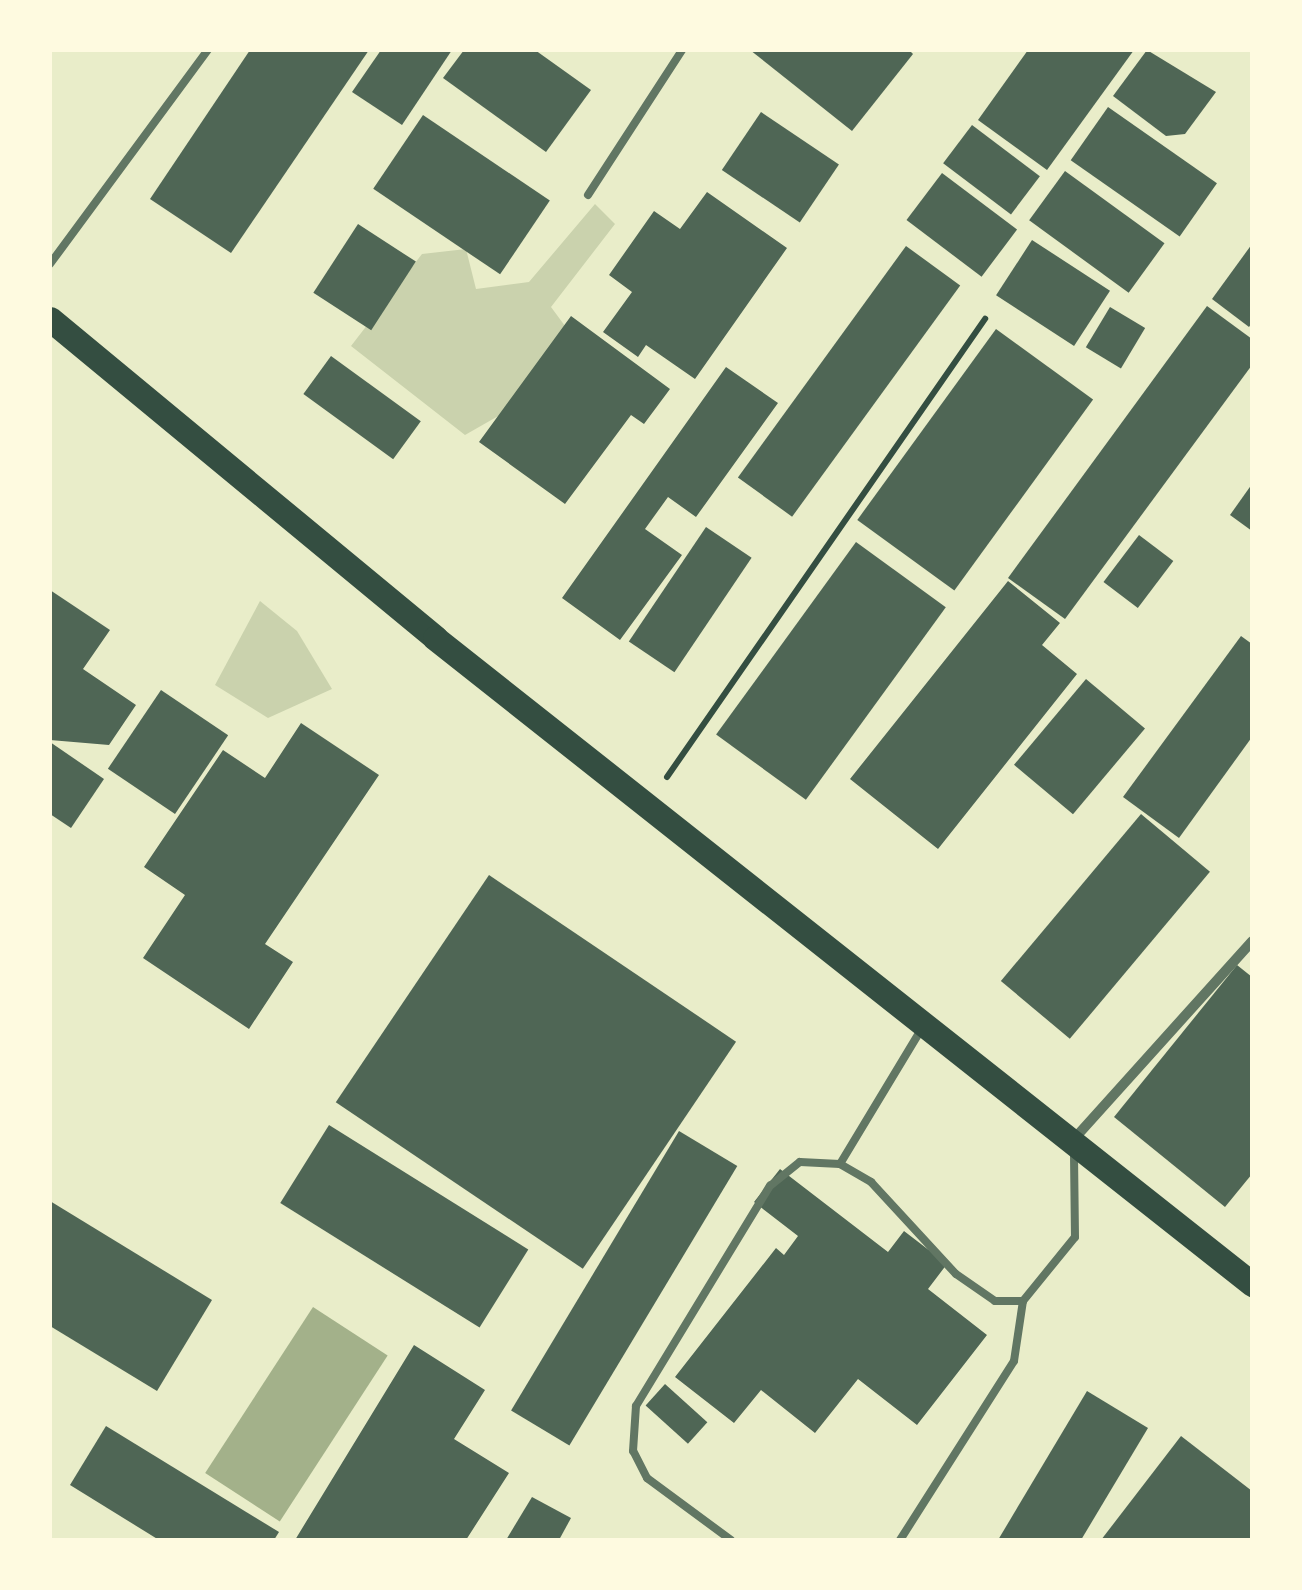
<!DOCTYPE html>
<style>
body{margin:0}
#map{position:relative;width:1302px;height:1590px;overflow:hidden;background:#e9edc9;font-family:Ubuntu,sans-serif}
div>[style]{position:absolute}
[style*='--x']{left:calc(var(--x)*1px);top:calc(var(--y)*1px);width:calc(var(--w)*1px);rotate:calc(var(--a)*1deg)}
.green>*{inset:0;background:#cad2ad}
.water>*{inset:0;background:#a3b18a;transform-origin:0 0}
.building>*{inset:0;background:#4f6655;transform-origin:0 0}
.path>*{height:6px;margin:-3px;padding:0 3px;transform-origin:3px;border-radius:3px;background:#344e41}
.service>*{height:8px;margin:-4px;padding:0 4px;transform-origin:4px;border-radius:4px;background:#617663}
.minor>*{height:10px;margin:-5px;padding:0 5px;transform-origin:5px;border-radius:5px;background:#617663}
.primary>*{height:25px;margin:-12.5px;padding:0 12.5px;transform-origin:12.5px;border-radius:12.5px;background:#344e41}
span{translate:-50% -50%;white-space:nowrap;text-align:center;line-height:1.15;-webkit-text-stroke:10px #fefae0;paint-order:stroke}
.frame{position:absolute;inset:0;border:52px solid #fefae0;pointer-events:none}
</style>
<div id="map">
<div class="green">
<i style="clip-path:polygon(595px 204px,615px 224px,551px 307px,565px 326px,500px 415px,465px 435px,351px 346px,422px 254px,466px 249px,476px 289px,529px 282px)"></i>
<i style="clip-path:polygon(260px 601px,297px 631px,332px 689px,268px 718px,215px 685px)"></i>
</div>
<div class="water">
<i style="left:313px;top:1307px;width:89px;height:198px;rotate:33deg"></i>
</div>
<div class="building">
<i style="clip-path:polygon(250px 50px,369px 50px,231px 253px,150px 199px)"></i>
<i style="clip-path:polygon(381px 50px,452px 50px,402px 125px,352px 92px)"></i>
<i style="clip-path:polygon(464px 50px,535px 50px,591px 90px,546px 152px,443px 78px)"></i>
<i style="clip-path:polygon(750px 50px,909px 50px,913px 54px,852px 131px)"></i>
<i style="clip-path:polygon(1028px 50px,1134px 50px,1047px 170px,978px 120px)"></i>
<i style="clip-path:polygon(1147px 50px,1216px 92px,1185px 134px,1166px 136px,1113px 96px)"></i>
<i style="left:1108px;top:107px;width:133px;height:65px;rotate:35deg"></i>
<i style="left:761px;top:112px;width:94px;height:70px;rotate:34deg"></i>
<i style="left:423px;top:115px;width:153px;height:89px;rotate:34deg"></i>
<i style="left:972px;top:125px;width:85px;height:48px;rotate:37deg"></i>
<i style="left:1065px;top:171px;width:123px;height:61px;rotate:36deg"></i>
<i style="left:942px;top:173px;width:94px;height:59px;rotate:37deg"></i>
<i style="clip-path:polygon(707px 192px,787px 248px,695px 379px,646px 345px,638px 357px,603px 332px,632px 292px,609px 275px,654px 211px,680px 229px)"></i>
<i style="left:358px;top:224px;width:69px;height:82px;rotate:33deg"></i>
<i style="left:1032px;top:240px;width:93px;height:66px;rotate:33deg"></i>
<i style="clip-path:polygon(1252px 244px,1252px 323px,1249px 327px,1212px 299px)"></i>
<i style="left:906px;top:246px;width:67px;height:286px;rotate:36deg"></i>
<i style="clip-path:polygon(1207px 306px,1252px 339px,1252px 365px,1065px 619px,1008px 578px)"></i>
<i style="left:1110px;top:307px;width:41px;height:47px;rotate:31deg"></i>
<i style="clip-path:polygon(571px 316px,670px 389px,644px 424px,631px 415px,565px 504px,479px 442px)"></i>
<i style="left:996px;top:329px;width:120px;height:236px;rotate:36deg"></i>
<i style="left:331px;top:356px;width:111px;height:47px;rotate:36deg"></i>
<i style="clip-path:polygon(726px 367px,778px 403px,696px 517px,668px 497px,645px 529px,682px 555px,620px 640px,562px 598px)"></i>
<i style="clip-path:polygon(1252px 484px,1252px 531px,1230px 515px)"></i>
<i style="left:706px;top:527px;width:55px;height:138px;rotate:34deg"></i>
<i style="left:1139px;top:535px;width:43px;height:59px;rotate:37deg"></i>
<i style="left:856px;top:542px;width:111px;height:238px;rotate:36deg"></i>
<i style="clip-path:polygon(1008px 581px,1060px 623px,1042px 645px,1077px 674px,938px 849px,850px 779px)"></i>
<i style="clip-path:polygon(50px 590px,110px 630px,83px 669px,136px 705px,109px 745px,50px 740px)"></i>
<i style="clip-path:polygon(1241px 636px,1252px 644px,1252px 737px,1179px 838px,1123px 797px)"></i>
<i style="left:1086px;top:679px;width:77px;height:112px;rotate:40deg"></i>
<i style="left:161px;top:690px;width:81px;height:95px;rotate:34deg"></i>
<i style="clip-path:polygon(301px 723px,379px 775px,265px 944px,293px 962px,249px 1029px,143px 958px,185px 895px,144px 867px,223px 750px,265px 778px)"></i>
<i style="clip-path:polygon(50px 742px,104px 779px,71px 828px,50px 814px)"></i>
<i style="left:1141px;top:814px;width:90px;height:218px;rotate:40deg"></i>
<i style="left:489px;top:875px;width:298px;height:274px;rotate:34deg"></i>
<i style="clip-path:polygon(1237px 965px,1252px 977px,1252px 1174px,1225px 1207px,1114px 1117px)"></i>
<i style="left:329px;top:1125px;width:235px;height:92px;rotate:32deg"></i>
<i style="left:679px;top:1131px;width:68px;height:326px;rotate:31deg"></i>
<i style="clip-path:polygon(780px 1169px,888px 1252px,904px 1231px,947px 1264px,928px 1289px,987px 1335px,917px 1425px,858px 1379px,815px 1433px,761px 1390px,734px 1423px,675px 1377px,776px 1248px,784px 1255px,798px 1236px,754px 1202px)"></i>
<i style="clip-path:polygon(50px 1201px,212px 1300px,157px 1391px,50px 1326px)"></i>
<i style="clip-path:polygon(414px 1345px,485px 1390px,454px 1439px,509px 1473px,466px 1540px,295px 1540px)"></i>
<i style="left:665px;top:1384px;width:57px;height:29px;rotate:42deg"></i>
<i style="clip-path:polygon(1087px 1391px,1148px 1428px,1081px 1540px,998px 1540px)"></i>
<i style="clip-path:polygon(106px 1426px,279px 1532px,274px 1540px,159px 1540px,70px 1485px)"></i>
<i style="clip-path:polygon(1181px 1436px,1252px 1491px,1252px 1540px,1101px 1540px)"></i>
<i style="clip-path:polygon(532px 1497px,571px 1518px,559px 1540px,506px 1540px)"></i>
</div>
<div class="path">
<i style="--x:667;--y:777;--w:558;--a:-55.23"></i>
</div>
<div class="service">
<i style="--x:588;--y:195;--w:173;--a:-57"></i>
<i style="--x:50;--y:264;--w:266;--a:-53.6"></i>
<i style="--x:840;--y:1164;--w:159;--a:-58.9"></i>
<i style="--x:731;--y:1540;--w:104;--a:-143.6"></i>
<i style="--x:647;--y:1478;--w:30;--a:-117"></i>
<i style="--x:633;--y:1451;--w:45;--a:-86.2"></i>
<i style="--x:636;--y:1406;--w:258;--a:-58.7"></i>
<i style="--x:770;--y:1186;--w:38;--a:-39"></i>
<i style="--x:800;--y:1162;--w:40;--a:2.9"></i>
<i style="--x:840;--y:1164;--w:36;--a:30"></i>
<i style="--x:871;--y:1182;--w:125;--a:47.3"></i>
<i style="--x:956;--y:1274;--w:47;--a:34.7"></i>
<i style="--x:995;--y:1301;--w:28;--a:0"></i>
<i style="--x:1023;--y:1301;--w:82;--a:-50.9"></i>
<i style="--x:1075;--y:1237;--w:86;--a:-90.7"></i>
<i style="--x:900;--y:1540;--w:212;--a:-57.5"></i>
<i style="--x:1014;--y:1361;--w:61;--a:-81.5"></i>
</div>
<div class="minor">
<i style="--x:1074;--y:1139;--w:266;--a:-48"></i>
</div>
<div class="primary">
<i style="--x:50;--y:319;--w:500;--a:39.6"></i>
<i style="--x:435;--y:638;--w:1042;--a:38.33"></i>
</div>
<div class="frame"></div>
</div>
